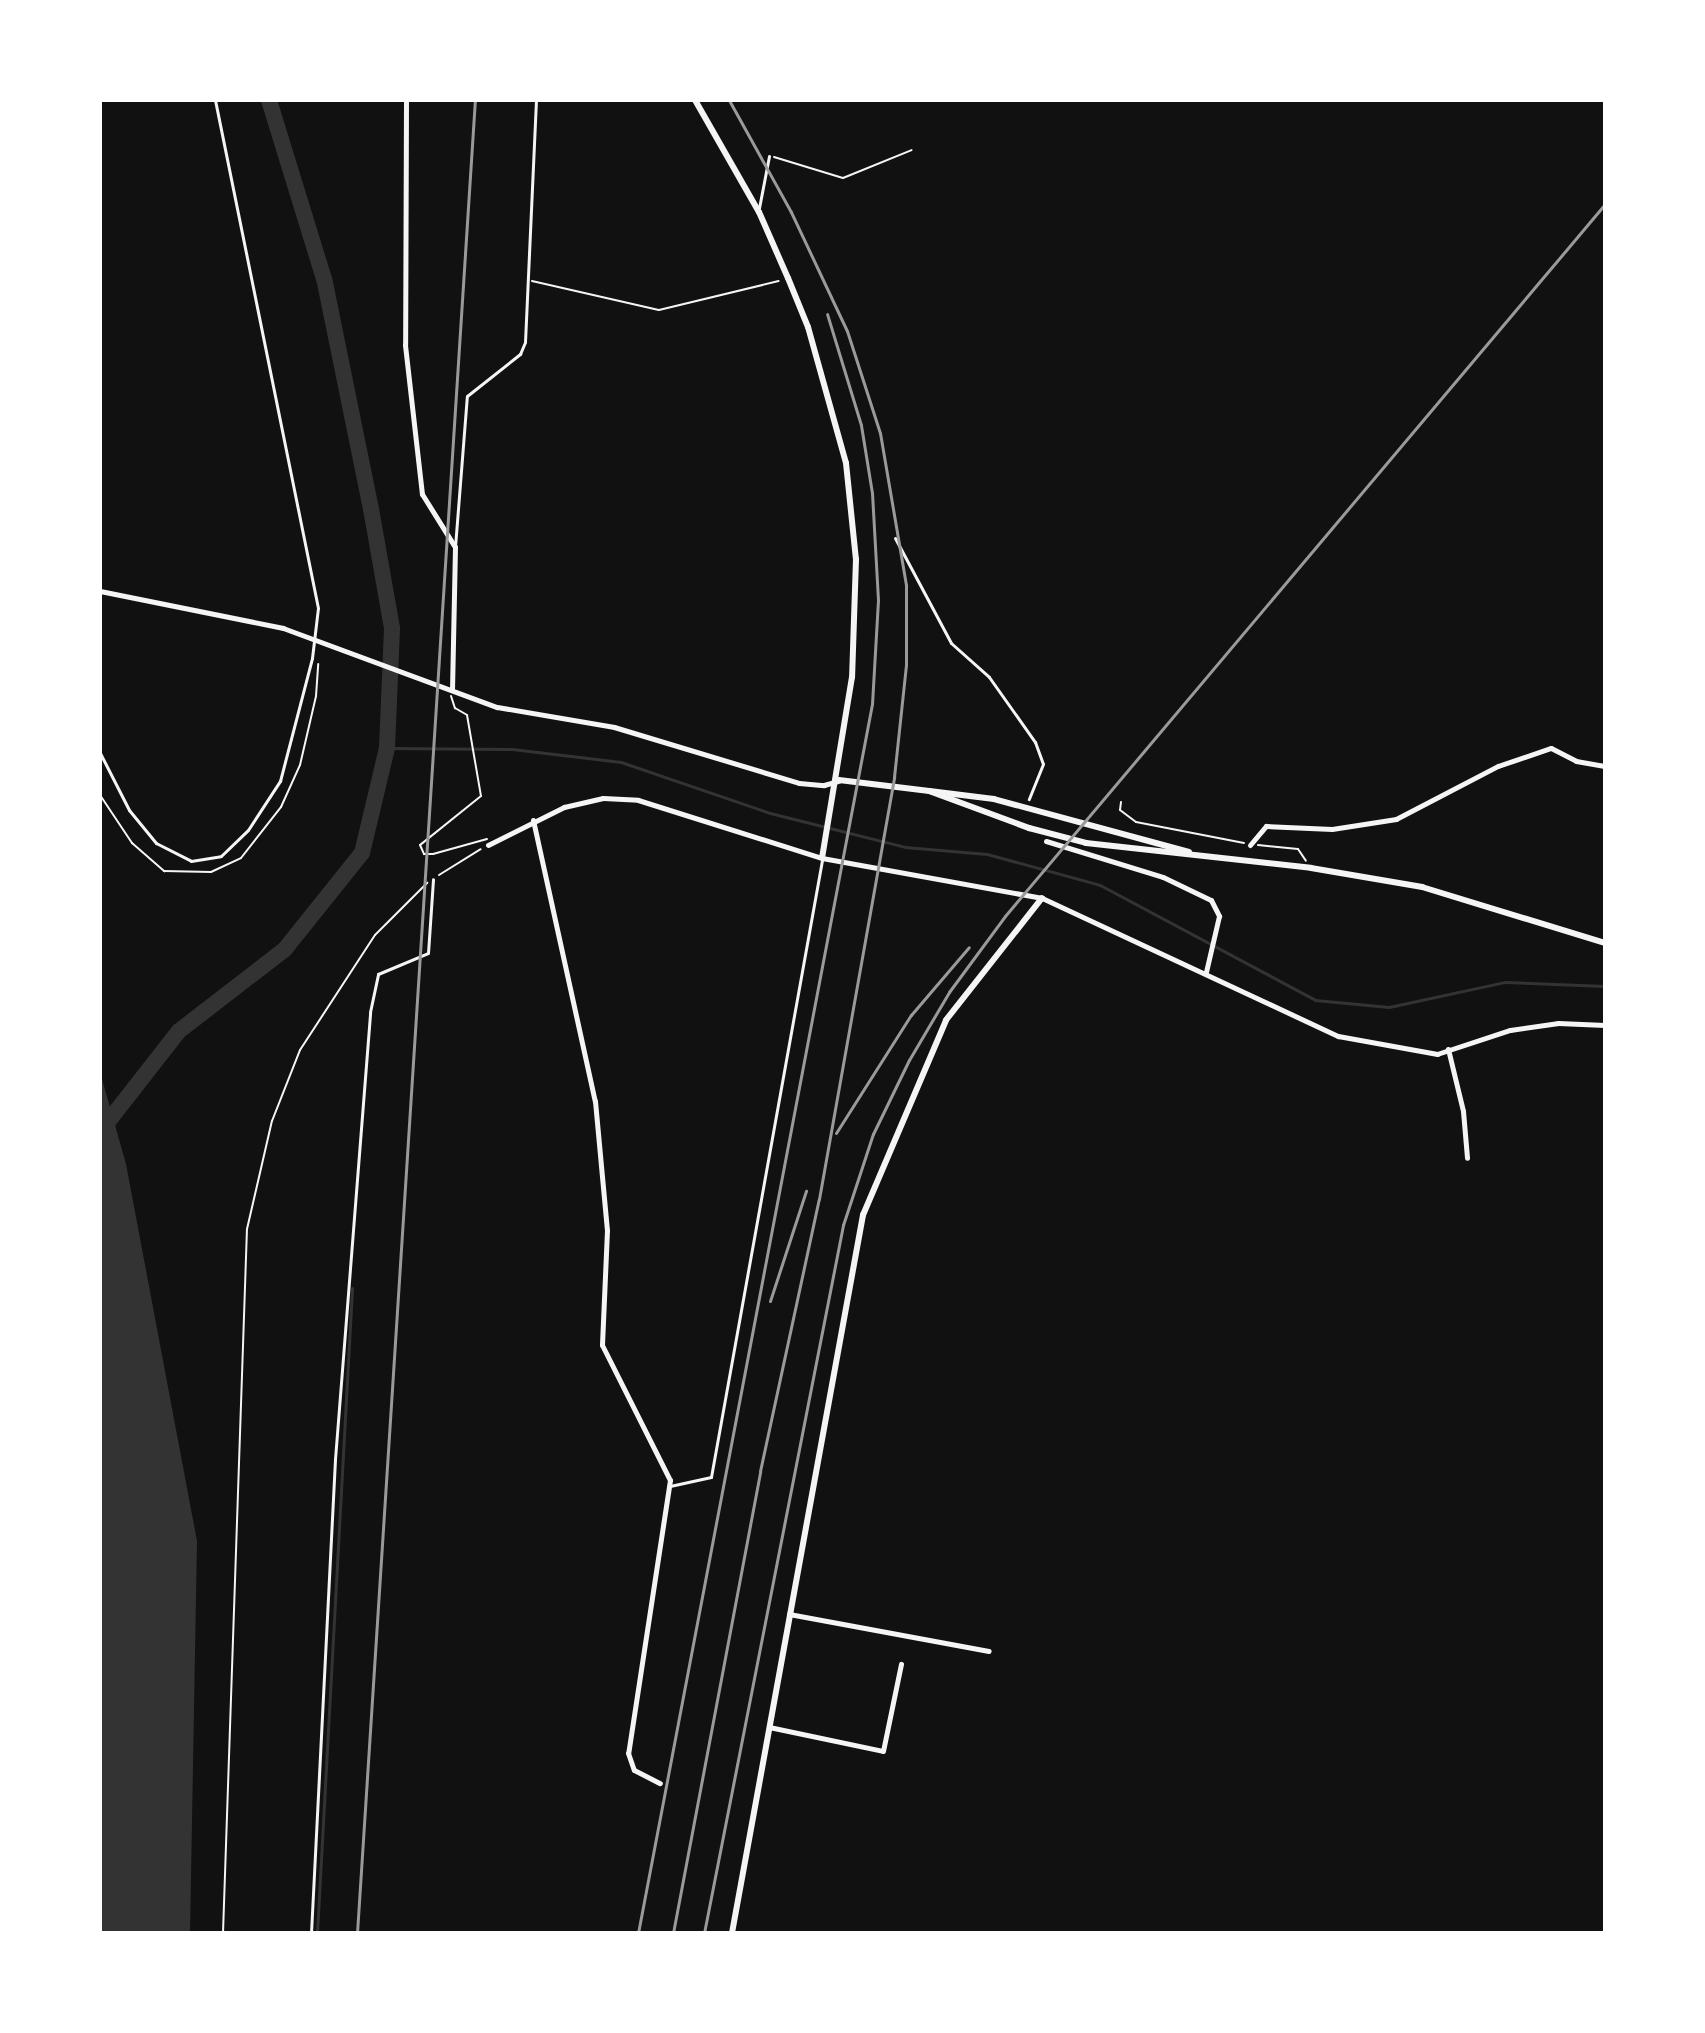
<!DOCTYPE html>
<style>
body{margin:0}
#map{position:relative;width:1705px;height:2033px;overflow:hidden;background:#111;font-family:Arial,sans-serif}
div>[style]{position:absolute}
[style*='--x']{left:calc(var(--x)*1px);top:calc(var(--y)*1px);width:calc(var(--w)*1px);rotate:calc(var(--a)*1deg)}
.water>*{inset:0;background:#333}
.stream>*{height:3px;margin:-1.5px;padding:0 1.5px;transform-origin:1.5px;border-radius:1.5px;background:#333}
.river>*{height:16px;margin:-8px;padding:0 8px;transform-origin:8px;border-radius:8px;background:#333}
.path>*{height:2px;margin:-1px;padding:0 1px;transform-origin:1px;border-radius:1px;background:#f5f5f5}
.service>*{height:3px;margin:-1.5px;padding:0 1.5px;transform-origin:1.5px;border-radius:1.5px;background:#f5f5f5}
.minor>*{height:5px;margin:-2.5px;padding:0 2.5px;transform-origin:2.5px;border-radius:2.5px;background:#f5f5f5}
.tertiary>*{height:6px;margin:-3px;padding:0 3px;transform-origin:3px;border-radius:3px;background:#f5f5f5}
.rail>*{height:3px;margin:-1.5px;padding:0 1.5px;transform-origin:1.5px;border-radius:1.5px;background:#9a9a9a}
span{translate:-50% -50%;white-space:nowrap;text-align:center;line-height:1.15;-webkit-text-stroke:6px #fff;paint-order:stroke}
.frame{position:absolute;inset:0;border:102px solid #fff;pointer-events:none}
</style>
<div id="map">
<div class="water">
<i style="clip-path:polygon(100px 1072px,126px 1164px,197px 1541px,190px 1933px,100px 1933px)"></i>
</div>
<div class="stream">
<i style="--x:387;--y:748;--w:125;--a:0.5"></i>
<i style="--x:512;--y:749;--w:110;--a:6.8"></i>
<i style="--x:621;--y:762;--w:157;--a:18.9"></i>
<i style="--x:770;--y:813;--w:139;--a:14.1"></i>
<i style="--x:905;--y:847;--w:82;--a:4.9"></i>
<i style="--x:987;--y:854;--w:117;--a:15.3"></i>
<i style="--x:1100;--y:885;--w:244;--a:28.1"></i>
<i style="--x:1315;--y:1000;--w:74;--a:5.4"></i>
<i style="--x:1389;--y:1007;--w:119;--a:-12.2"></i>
<i style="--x:1505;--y:982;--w:100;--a:2.3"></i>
<i style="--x:317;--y:1933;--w:646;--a:-86.89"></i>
</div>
<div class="river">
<i style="--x:100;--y:1132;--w:128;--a:-52"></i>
<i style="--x:179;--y:1031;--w:134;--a:-37.7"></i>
<i style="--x:285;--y:949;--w:123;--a:-51.3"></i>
<i style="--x:362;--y:853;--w:108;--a:-76.6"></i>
<i style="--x:387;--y:748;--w:120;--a:-87.6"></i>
<i style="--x:392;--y:628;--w:121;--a:-100"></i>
<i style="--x:371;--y:509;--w:235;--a:-101.5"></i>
<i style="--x:324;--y:279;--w:187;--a:-107.1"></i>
</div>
<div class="path">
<i style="--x:774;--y:157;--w:72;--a:16.9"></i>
<i style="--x:843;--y:178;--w:74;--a:-22.1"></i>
<i style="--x:532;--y:281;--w:130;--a:12.9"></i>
<i style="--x:659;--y:310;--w:123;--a:-13.6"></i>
<i style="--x:451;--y:696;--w:13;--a:72"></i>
<i style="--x:455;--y:708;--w:14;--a:30"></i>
<i style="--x:467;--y:715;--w:82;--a:80.2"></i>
<i style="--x:481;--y:796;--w:78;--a:141.2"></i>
<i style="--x:420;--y:845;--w:10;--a:66"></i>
<i style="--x:424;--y:854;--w:9;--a:0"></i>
<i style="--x:433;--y:854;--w:56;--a:-15.5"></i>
<i style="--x:100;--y:795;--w:58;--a:56.3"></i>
<i style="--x:132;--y:843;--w:43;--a:41.2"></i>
<i style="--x:164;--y:871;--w:47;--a:1.2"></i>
<i style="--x:211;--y:872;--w:33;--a:-25"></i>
<i style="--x:241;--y:858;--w:65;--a:-51.9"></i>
<i style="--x:281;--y:807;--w:46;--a:-65.7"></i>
<i style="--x:300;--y:765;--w:71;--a:-76.9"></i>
<i style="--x:316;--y:696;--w:32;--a:-86"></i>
<i style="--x:1121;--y:802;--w:8;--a:97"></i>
<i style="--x:1120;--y:810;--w:20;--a:37"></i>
<i style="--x:1136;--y:822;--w:110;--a:11"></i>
<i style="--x:1258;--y:845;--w:40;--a:5.7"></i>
<i style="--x:1298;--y:849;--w:14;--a:56"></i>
<i style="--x:439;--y:875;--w:49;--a:-31.8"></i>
<i style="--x:223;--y:1933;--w:704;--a:-88.05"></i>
<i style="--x:247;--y:1229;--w:111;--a:-77"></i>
<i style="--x:272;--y:1121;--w:76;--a:-68.5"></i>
<i style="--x:300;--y:1050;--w:137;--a:-56.9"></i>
<i style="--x:375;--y:935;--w:74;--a:-45"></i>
</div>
<div class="service">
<i style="--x:759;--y:208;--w:53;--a:-79.1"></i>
<i style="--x:895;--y:538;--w:119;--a:61.9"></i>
<i style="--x:951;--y:643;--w:51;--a:41.8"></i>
<i style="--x:989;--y:677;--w:80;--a:54.7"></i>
<i style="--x:1035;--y:742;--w:23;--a:70"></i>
<i style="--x:1043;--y:764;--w:38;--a:112"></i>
<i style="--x:455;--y:547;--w:151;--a:-85.5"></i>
<i style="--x:467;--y:396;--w:68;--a:-38.4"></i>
<i style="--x:520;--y:354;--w:13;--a:-67"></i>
<i style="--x:525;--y:342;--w:242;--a:-87.4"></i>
<i style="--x:100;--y:753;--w:64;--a:63"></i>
<i style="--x:129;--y:810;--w:43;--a:50.7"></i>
<i style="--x:156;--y:843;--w:39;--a:27"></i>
<i style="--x:191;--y:861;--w:30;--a:-9"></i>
<i style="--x:221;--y:856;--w:37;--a:-44"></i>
<i style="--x:248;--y:830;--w:59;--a:-56.9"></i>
<i style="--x:280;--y:781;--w:127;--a:-75.4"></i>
<i style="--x:312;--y:658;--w:50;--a:-83.2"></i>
<i style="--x:318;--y:608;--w:518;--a:-101.46"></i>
<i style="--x:670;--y:1486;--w:42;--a:-12.4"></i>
<i style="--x:711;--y:1477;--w:627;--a:-79.8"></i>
<i style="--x:311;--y:1933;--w:475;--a:-87.1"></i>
<i style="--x:335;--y:1459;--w:448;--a:-85.5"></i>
<i style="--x:370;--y:1012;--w:39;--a:-78"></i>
<i style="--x:378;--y:974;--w:54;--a:-22.8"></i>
<i style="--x:428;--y:953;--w:74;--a:-86.1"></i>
</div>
<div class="minor">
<i style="--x:406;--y:100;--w:245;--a:90.2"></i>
<i style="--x:405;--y:345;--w:150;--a:83.5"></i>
<i style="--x:422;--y:494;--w:62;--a:58.1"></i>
<i style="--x:455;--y:547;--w:141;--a:91.2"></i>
<i style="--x:100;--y:591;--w:187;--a:11.4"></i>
<i style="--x:283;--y:628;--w:228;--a:20.3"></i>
<i style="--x:497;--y:707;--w:119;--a:9.7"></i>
<i style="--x:614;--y:727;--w:193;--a:16.8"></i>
<i style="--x:799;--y:783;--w:25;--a:5"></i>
<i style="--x:824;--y:785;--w:15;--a:-16"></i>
<i style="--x:533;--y:820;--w:288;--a:77.6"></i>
<i style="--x:595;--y:1101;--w:130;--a:84.7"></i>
<i style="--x:607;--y:1230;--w:115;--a:92.5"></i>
<i style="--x:602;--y:1345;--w:151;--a:63.3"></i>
<i style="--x:670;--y:1480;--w:276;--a:98.7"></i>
<i style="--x:628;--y:1753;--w:18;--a:71"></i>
<i style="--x:634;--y:1770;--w:29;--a:27"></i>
<i style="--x:1046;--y:841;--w:122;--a:17.1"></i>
<i style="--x:1163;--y:877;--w:53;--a:25.6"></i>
<i style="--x:1211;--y:900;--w:18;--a:63"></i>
<i style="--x:1219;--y:916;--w:57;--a:103.1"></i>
<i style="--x:488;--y:845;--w:85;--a:-26.6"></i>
<i style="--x:564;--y:807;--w:40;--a:-13"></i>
<i style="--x:603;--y:798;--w:35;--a:3"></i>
<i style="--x:638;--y:800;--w:193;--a:17.5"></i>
<i style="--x:822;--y:858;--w:224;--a:10.3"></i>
<i style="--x:1042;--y:898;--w:327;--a:25"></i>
<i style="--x:1338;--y:1036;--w:101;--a:10.3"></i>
<i style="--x:1437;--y:1054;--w:77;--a:-18.2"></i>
<i style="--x:1510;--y:1030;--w:49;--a:-8.3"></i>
<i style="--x:1558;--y:1023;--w:47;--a:2.4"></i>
<i style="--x:1250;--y:845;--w:25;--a:-50"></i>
<i style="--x:1266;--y:826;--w:66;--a:2.6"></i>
<i style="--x:1332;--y:829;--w:65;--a:-8.9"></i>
<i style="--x:1396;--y:819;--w:115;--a:-27.5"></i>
<i style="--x:1498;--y:766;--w:56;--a:-18.8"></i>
<i style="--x:1551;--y:748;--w:28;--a:27"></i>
<i style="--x:1576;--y:761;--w:29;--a:10"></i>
<i style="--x:1448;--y:1049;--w:64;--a:76.4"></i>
<i style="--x:1463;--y:1111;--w:47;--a:85.1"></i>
<i style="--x:789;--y:1614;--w:203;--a:10.5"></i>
<i style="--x:769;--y:1727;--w:116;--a:11.9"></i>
<i style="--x:883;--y:1751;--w:89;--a:-78.3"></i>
</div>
<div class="tertiary">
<i style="--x:695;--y:100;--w:129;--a:60.3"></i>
<i style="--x:759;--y:212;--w:72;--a:66.3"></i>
<i style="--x:788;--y:278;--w:53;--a:67.8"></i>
<i style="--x:808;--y:327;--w:141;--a:74.4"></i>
<i style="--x:846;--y:463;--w:97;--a:84.1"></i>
<i style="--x:856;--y:559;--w:118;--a:91.9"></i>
<i style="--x:852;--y:677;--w:183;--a:99.4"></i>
<i style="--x:839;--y:780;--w:91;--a:7"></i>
<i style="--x:1189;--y:852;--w:202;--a:-164.8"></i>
<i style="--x:994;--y:799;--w:65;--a:-173"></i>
<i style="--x:929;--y:791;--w:107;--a:20.3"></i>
<i style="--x:1029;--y:828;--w:59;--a:14.7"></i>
<i style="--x:1086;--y:843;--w:226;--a:6.3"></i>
<i style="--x:1311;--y:868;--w:113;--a:9.7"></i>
<i style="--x:1422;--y:887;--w:191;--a:17"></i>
<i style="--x:732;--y:1933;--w:730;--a:-79.66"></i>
<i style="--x:863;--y:1215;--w:212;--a:-66.9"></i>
<i style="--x:946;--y:1020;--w:155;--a:-51.8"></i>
</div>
<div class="rail">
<i style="--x:836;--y:1133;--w:140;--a:-57.6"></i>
<i style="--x:911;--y:1015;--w:89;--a:-49.5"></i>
<i style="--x:770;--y:1301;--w:116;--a:-71.9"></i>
<i style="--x:357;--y:1933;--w:1837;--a:-86.32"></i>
<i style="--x:638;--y:1933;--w:1251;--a:-79.22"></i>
<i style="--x:872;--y:704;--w:104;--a:-86.7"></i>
<i style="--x:878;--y:600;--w:107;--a:-93.2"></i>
<i style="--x:872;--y:493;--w:69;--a:-99.2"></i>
<i style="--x:861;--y:425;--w:116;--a:-107"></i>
<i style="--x:673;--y:1933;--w:470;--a:-79.3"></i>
<i style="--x:760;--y:1471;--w:278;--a:-77.8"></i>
<i style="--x:819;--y:1199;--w:429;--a:-79.9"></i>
<i style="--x:894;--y:777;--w:113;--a:-83.9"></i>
<i style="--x:906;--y:665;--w:80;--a:-90"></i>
<i style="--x:906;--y:585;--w:154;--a:-99.7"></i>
<i style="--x:880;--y:433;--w:107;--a:-107.9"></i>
<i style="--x:847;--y:331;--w:132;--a:-115.2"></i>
<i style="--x:791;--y:212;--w:128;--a:-119"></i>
<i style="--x:704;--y:1933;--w:722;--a:-78.89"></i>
<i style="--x:843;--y:1225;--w:96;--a:-71.8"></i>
<i style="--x:873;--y:1134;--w:82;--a:-64.1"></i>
<i style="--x:909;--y:1060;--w:79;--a:-59.5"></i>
<i style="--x:949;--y:992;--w:94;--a:-53.6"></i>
<i style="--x:1005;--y:916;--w:931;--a:-49.88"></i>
</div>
<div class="frame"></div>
</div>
